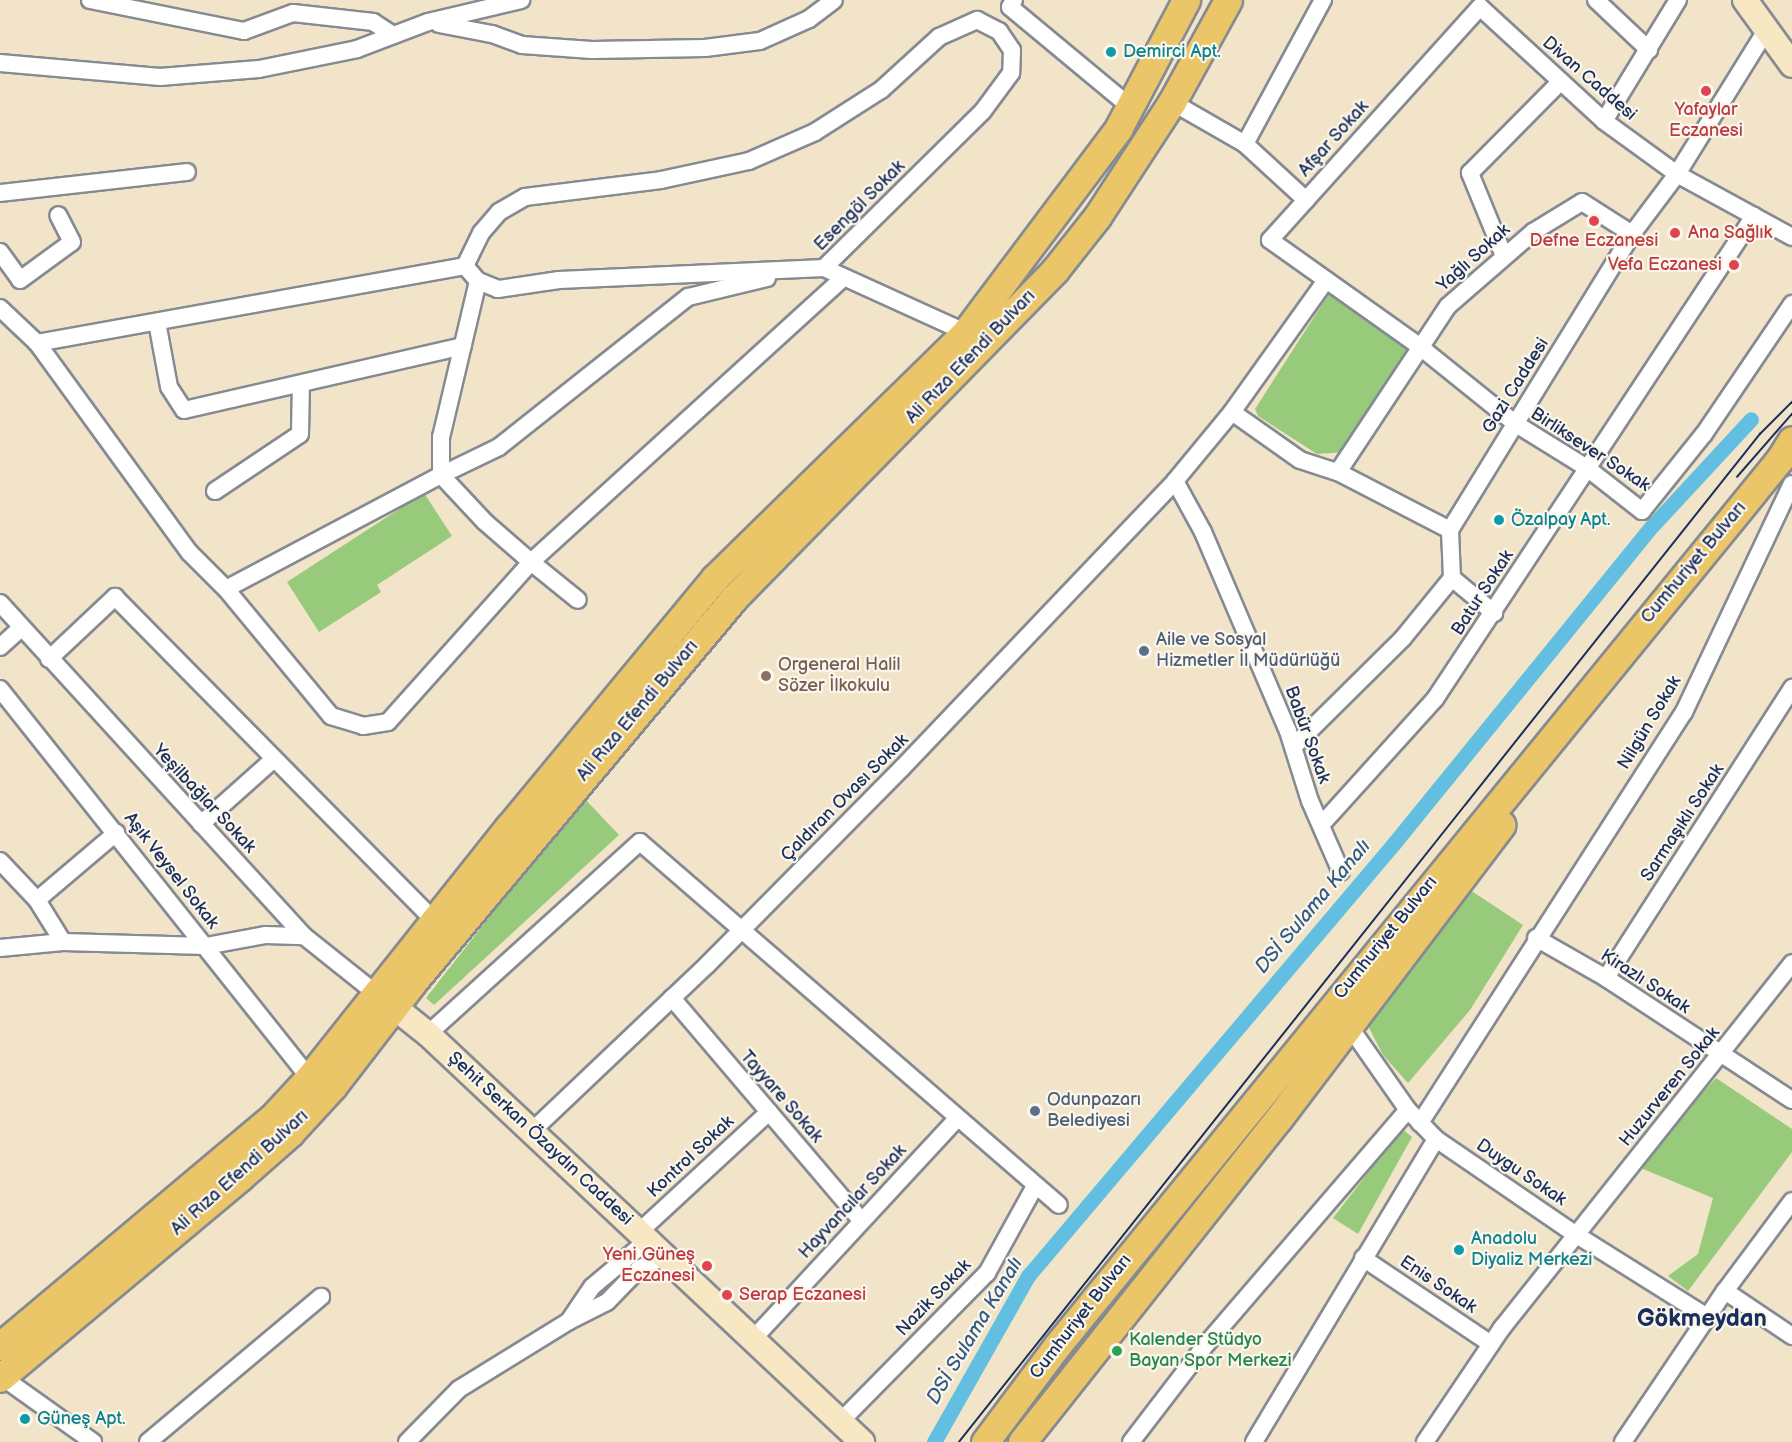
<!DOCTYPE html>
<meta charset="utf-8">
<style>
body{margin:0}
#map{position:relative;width:1792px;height:1442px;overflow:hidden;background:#f1e4c8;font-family:"Balsamiq Sans",sans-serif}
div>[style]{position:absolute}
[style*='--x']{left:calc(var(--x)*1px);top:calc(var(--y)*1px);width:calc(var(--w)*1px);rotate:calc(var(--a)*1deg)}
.green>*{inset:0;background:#98ca7b}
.canal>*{height:15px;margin:-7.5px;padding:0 7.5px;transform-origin:7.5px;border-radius:7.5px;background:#63bfe1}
.roads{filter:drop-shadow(2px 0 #868a93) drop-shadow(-2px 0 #868a93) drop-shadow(0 2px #868a93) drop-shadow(0 -2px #868a93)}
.minor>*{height:16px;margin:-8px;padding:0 8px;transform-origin:8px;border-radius:8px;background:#fff}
.secondary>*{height:24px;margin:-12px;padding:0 12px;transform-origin:12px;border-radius:12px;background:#f7e8c3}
.primary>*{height:27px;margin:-13.5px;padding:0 13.5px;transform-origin:13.5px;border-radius:13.5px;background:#ebc669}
.tram>*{height:1.5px;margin:-0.75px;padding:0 0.75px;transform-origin:0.75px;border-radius:0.75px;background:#1b2f5e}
.dots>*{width:16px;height:16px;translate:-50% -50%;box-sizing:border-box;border:3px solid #fbf7ec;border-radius:50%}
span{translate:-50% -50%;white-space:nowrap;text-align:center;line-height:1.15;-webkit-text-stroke:4.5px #fbf7ec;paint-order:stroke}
.culture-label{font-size:18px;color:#0d838f}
.left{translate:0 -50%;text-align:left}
.street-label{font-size:18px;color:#1b2f5e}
.health-label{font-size:18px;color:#be3a42}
.right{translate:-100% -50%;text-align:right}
.service-label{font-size:18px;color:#4e5e75}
.education-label{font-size:18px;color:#785e54}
.leisure-label{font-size:18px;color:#27864d}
.water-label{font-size:20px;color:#315a85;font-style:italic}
.district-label{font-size:24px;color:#1b2f5e;font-weight:700}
</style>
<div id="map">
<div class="green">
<i style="clip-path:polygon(1332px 289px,1411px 346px,1345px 452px,1317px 454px,1258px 416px,1255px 409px)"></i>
<i style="clip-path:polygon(424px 493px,452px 536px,377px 585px,381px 592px,319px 632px,287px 582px)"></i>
<i style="clip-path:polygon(583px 797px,619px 835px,434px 1005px,426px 998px)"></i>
<i style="clip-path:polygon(1470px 890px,1523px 925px,1470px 1010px,1408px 1083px,1383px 1055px,1366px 1022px)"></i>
<i style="clip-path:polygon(1716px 1078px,1792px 1129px,1792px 1152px,1688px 1291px,1668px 1276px,1698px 1254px,1713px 1198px,1636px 1166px)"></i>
<i style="clip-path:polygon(1402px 1129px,1412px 1137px,1358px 1234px,1333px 1218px)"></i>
</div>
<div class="canal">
<i style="--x:934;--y:1442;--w:191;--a:-60.5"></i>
<i style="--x:1028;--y:1276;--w:568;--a:-49.78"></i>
<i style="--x:1395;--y:842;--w:409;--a:-50.9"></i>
<i style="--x:1653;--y:525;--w:144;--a:-47.2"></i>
</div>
<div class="roads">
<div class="minor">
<i style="--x:90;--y:0;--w:157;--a:11.4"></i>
<i style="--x:244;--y:31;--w:52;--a:-20.2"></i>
<i style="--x:293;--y:13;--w:81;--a:6.4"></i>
<i style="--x:373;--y:22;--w:24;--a:33"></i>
<i style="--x:1014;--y:0;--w:8;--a:120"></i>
<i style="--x:1010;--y:7;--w:153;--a:39.7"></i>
<i style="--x:1596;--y:0;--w:73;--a:43.3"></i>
<i style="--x:1480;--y:7;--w:168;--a:42.6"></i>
<i style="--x:1604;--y:121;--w:90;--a:36"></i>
<i style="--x:1677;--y:174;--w:131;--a:28.7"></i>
<i style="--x:439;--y:24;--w:54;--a:10.7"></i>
<i style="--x:492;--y:34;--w:32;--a:20"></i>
<i style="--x:522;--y:45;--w:70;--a:4.1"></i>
<i style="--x:592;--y:50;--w:113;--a:-1"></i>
<i style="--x:705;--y:48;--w:55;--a:-7.3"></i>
<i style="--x:760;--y:41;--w:54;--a:-24.2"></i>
<i style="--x:809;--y:19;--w:31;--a:-37"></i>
<i style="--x:0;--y:63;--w:161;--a:5"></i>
<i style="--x:160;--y:77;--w:99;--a:-4.6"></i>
<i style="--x:259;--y:69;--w:100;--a:-11.5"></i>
<i style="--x:357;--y:49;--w:76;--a:-20.8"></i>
<i style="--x:428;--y:22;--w:96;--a:-13.3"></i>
<i style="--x:1172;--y:102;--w:84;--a:29.9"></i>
<i style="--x:1245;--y:144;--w:83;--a:42.6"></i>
<i style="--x:1306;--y:200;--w:260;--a:-48"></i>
<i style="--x:1604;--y:121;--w:142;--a:-58.6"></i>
<i style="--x:1245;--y:144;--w:164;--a:-61.6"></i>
<i style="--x:0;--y:193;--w:188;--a:-6.4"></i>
<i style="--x:1306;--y:200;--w:54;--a:132"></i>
<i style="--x:1270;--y:240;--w:183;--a:35.4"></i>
<i style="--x:1419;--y:346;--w:124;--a:38.8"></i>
<i style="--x:1516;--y:424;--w:84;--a:31.8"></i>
<i style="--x:1587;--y:468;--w:70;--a:38"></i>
<i style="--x:1642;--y:511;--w:99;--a:-51.2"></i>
<i style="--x:1704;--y:434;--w:157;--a:-55.9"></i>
<i style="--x:0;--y:252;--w:34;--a:54"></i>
<i style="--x:20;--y:280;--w:64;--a:-36.2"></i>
<i style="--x:72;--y:242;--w:30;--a:-117"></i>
<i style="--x:1504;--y:256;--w:90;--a:-112.3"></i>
<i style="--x:1470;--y:173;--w:129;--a:-45.3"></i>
<i style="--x:824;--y:268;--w:265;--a:177.4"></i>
<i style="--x:559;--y:280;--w:62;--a:171.6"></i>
<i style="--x:498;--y:289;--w:22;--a:-158"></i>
<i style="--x:478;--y:281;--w:20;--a:-131"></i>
<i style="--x:465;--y:266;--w:37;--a:-64"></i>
<i style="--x:481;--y:233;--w:28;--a:-49"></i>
<i style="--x:499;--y:212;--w:30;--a:-30"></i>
<i style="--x:525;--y:197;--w:137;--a:-7.1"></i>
<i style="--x:661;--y:180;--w:90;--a:-12.2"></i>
<i style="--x:749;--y:161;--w:72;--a:-23.7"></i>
<i style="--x:815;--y:132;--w:78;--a:-32.5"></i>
<i style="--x:881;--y:90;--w:79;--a:-42.4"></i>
<i style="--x:939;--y:37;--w:42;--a:-24.1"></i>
<i style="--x:977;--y:20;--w:25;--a:27"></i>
<i style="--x:999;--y:31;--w:23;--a:56"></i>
<i style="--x:1012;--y:50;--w:23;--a:92"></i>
<i style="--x:1011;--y:73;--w:47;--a:126.4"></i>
<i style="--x:983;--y:111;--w:223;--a:135.4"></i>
<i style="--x:824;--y:268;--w:162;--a:24.4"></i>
<i style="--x:767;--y:278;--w:81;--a:166.5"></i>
<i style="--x:688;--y:297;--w:241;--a:141.6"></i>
<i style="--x:499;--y:447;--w:64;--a:154.2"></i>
<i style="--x:441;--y:475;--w:64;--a:46.9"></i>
<i style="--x:485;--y:522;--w:61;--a:41"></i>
<i style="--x:531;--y:562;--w:422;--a:-42.3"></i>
<i style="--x:478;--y:281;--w:160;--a:103.3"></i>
<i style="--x:441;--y:437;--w:38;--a:90"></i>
<i style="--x:441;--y:475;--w:243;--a:152.1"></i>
<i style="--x:226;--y:589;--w:165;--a:50.4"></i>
<i style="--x:331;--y:716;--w:34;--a:17"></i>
<i style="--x:363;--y:726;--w:25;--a:-9"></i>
<i style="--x:388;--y:722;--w:215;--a:-48.2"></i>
<i style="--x:531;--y:562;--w:60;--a:39"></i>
<i style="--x:0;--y:308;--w:51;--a:43.4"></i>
<i style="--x:157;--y:322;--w:66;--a:79.5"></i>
<i style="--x:169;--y:387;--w:27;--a:57"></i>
<i style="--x:184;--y:410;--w:286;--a:-12.9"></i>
<i style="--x:1232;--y:412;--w:162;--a:-54.5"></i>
<i style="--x:1338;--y:472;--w:199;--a:-56.5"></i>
<i style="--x:1448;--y:306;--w:113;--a:-41"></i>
<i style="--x:1533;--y:232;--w:57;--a:-31.5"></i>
<i style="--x:1582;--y:202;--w:59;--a:32.6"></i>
<i style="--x:1175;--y:481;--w:58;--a:61.2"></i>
<i style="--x:1203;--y:532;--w:216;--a:66.9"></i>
<i style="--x:1288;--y:731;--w:73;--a:72.6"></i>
<i style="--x:1310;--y:801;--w:77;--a:66.4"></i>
<i style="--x:215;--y:491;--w:102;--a:-33.8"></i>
<i style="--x:300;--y:434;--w:50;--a:-88.9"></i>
<i style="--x:1452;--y:578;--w:55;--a:39.8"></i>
<i style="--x:226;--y:589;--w:52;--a:-135"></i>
<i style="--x:189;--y:552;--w:258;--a:-126"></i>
<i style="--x:37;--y:343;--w:435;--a:-10.2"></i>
<i style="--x:0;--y:603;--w:451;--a:47.6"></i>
<i style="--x:304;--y:936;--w:101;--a:38.6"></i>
<i style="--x:0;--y:647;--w:28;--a:-42"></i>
<i style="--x:49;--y:659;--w:91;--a:-43.2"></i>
<i style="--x:115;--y:597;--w:455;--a:45.4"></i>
<i style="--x:0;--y:689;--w:497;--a:51.5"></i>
<i style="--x:1294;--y:746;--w:153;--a:-44.7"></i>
<i style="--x:1403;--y:638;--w:77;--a:-50.8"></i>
<i style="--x:1452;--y:578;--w:48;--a:-92.4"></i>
<i style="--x:1450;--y:530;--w:347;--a:-58.4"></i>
<i style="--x:1632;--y:234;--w:75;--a:-53.1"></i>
<i style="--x:1677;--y:174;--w:171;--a:-58.2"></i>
<i style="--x:201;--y:824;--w:98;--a:-41.7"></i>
<i style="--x:1322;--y:824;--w:169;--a:-47.9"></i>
<i style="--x:1435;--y:699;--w:579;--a:-56.56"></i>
<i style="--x:0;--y:861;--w:54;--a:46.5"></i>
<i style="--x:37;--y:900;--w:49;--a:58.2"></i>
<i style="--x:37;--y:900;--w:104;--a:-40.3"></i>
<i style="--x:1536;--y:938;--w:81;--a:29.7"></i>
<i style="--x:1606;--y:978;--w:222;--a:33.3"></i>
<i style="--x:0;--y:948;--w:63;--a:-5.4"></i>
<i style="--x:63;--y:942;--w:143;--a:1.6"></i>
<i style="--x:206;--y:946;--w:61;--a:-10.4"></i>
<i style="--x:266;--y:935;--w:38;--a:2"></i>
<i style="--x:1606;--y:978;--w:345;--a:-57.3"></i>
<i style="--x:672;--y:998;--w:292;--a:49.6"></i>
<i style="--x:1347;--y:1023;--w:106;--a:55"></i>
<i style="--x:1408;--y:1110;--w:40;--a:46"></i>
<i style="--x:1436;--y:1139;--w:168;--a:34.4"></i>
<i style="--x:1575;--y:1234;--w:158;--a:32.1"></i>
<i style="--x:428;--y:1034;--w:286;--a:-42.2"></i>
<i style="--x:640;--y:842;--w:554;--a:40.9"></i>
<i style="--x:1420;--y:1123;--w:488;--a:-57.3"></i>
<i style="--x:1684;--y:712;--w:252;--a:-64.7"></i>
<i style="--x:531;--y:1132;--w:243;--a:-43.5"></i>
<i style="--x:707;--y:965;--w:277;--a:-45.3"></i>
<i style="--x:902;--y:768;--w:396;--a:-46.4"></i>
<i style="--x:1175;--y:481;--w:89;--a:-50.4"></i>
<i style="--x:1232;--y:412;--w:83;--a:35.2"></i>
<i style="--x:1300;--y:460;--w:40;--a:18"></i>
<i style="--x:1338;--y:472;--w:126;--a:27.4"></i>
<i style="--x:639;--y:1232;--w:177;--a:-42.7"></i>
<i style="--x:648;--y:1240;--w:73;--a:140"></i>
<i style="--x:592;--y:1287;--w:41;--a:124.1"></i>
<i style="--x:569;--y:1321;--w:42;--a:-26.6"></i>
<i style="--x:607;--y:1302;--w:46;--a:-45.9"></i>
<i style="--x:639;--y:1269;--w:29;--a:-27"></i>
<i style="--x:1363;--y:1258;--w:154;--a:33.9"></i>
<i style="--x:1725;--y:1291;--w:81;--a:33.9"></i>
<i style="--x:753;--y:1339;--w:300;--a:-47.2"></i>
<i style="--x:2;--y:1369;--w:8;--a:90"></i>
<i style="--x:2;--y:1377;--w:112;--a:35.5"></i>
<i style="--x:840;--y:1422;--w:209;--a:-45.4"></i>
<i style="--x:987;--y:1273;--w:99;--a:-61.1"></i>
<i style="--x:148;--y:1442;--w:226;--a:-40"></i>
<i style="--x:407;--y:1442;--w:74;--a:-45.5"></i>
<i style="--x:459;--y:1389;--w:129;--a:-31.7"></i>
<i style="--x:1131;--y:1442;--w:118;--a:-52.5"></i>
<i style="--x:1203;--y:1348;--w:314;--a:-49.3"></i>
<i style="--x:1254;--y:1442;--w:353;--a:-59"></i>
<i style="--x:1425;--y:1442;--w:138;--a:-56"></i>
<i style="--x:1502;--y:1328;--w:466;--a:-51.5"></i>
<i style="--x:1623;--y:1442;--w:182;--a:-56"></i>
<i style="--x:1725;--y:1291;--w:112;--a:-53.3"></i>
</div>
<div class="secondary">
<i style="--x:1745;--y:0;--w:80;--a:54.1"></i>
<i style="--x:394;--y:1007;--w:43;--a:38.5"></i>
<i style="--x:428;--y:1034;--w:596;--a:43.23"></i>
</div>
<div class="primary">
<i style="--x:0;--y:1346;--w:354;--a:-40"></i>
<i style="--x:271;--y:1119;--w:56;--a:-47.2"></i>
<i style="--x:309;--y:1078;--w:321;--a:-51.5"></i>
<i style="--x:509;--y:827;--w:323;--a:-50.4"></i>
<i style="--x:715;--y:578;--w:350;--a:-44.4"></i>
<i style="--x:965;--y:333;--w:255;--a:-53.1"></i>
<i style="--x:1118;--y:129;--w:146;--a:-62.2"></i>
<i style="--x:0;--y:1378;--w:313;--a:-39.9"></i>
<i style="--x:240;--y:1177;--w:67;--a:-41.3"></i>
<i style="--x:290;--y:1133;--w:64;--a:-47.5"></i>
<i style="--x:333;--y:1086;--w:131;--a:-52.4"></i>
<i style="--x:413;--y:982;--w:499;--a:-50.1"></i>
<i style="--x:733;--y:599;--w:460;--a:-45.6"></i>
<i style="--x:1055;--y:270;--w:68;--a:-51.6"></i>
<i style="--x:1097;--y:217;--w:137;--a:-56.9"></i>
<i style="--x:1172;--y:102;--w:116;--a:-61.2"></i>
<i style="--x:985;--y:1442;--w:119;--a:-53.2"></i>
<i style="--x:1056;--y:1347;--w:1146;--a:-50.81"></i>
<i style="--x:1780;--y:459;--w:22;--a:-58"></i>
<i style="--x:1022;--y:1442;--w:414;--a:-51.6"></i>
<i style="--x:1279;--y:1118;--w:368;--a:-52.8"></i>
</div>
</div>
<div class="tram">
<i style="--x:1737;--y:477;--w:84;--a:-48.9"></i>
<i style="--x:959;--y:1442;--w:1288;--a:-51.53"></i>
<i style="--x:1760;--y:434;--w:45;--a:-45"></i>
</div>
<div class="dots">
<i style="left:1111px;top:52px;background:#0f9aa8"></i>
<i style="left:1706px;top:91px;background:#e0444e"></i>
<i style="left:1594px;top:221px;background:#e0444e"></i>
<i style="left:1675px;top:233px;background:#e0444e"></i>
<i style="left:1734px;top:265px;background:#e0444e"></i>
<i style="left:1499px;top:520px;background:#0f9aa8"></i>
<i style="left:1144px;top:651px;background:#5c6f8a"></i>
<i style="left:766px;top:676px;background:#8d6e63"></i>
<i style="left:1035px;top:1111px;background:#5c6f8a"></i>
<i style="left:1459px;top:1250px;background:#0f9aa8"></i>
<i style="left:707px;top:1266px;background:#e0444e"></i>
<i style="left:727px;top:1295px;background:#e0444e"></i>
<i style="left:1117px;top:1351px;background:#2e9e5b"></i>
<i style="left:25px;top:1419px;background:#0f9aa8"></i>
</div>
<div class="culture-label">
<span class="left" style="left:1123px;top:52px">Demirci Apt.</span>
<span class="left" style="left:1511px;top:520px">Özalpay Apt.</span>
<span class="left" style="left:1471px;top:1250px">Anadolu<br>Diyaliz Merkezi</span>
<span class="left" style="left:37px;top:1419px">Güneş Apt.</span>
</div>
<div class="street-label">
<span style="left:1589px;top:79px;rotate:41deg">Divan Caddesi</span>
<span style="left:1334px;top:139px;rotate:-48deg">Afşar Sokak</span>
<span style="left:860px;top:206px;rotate:-45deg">Esengöl Sokak</span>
<span style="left:1474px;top:258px;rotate:-42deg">Yağlı Sokak</span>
<span style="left:971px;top:357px;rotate:-46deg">Ali Rıza Efendi Bulvarı</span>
<span style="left:1516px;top:386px;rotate:-58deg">Gazi Caddesi</span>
<span style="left:1590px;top:450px;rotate:33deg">Birliksever Sokak</span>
<span style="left:1694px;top:563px;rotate:-50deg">Cumhuriyet Bulvarı</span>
<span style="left:1483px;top:593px;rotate:-57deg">Batur Sokak</span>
<span style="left:638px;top:711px;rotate:-50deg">Ali Rıza Efendi Bulvarı</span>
<span style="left:1650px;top:723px;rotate:-59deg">Nilgün Sokak</span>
<span style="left:1307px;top:735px;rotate:70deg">Babür Sokak</span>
<span style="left:845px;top:798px;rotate:-45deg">Çaldıran Ovası Sokak</span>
<span style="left:204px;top:799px;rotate:47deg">Yeşilbağlar Sokak</span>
<span style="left:1683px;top:823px;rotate:-57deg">Sarmaşıklı Sokak</span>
<span style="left:171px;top:871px;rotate:52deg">Aşık Veysel Sokak</span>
<span style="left:1386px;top:938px;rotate:-51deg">Cumhuriyet Bulvarı</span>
<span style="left:1645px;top:982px;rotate:33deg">Kirazlı Sokak</span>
<span style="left:1670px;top:1087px;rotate:-51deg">Huzurveren Sokak</span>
<span style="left:781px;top:1097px;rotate:49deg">Tayyare Sokak</span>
<span style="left:540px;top:1139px;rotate:43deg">Şehit Serkan Özaydın Caddesi</span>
<span style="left:691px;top:1157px;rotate:-43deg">Kontrol Sokak</span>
<span style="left:240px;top:1173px;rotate:-42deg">Ali Rıza Efendi Bulvarı</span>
<span style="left:1521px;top:1173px;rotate:34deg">Duygu Sokak</span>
<span style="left:853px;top:1202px;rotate:-47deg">Hayvancılar Sokak</span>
<span style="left:1438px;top:1285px;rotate:34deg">Enis Sokak</span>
<span style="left:934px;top:1298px;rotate:-46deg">Nazik Sokak</span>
<span style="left:1081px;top:1317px;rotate:-52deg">Cumhuriyet Bulvarı</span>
</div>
<div class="health-label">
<span style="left:1706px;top:121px">Yafaylar<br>Eczanesi</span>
<span class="left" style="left:1688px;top:233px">Ana Sağlık</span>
<span style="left:1594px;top:241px">Defne Eczanesi</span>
<span class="right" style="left:1722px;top:265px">Vefa Eczanesi</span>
<span class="right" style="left:695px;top:1266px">Yeni Güneş<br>Eczanesi</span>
<span class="left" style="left:739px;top:1295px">Serap Eczanesi</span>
</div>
<div class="service-label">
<span class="left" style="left:1156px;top:651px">Aile ve Sosyal<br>Hizmetler İl Müdürlüğü</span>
<span class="left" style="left:1047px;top:1111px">Odunpazarı<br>Belediyesi</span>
</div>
<div class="education-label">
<span class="left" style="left:778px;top:676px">Orgeneral Halil<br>Sözer İlkokulu</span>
</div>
<div class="leisure-label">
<span class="left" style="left:1129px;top:1351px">Kalender Stüdyo<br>Bayan Spor Merkezi</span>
</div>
<div class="water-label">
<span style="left:1313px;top:907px;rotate:-50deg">DSİ Sulama Kanalı</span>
<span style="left:975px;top:1331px;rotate:-59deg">DSİ Sulama Kanalı</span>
</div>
<div class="district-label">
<span style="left:1702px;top:1319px">Gökmeydan</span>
</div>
</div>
